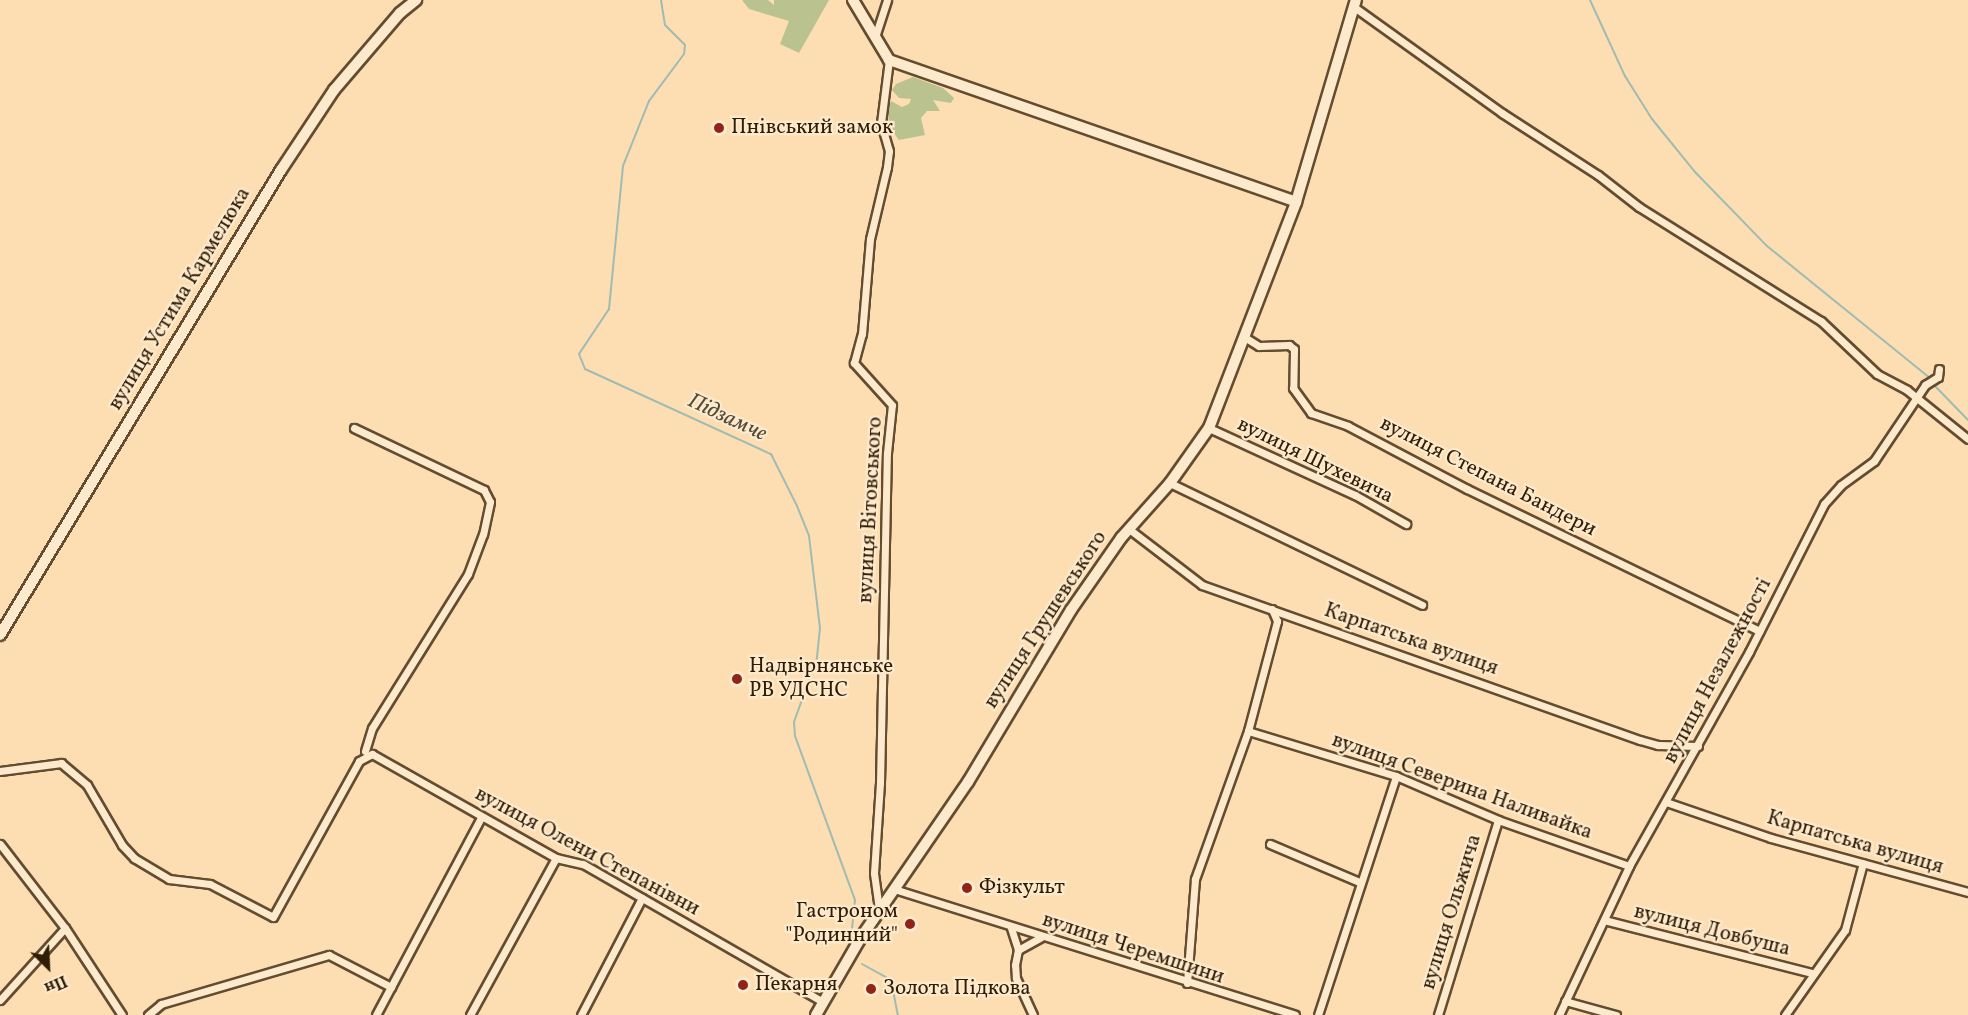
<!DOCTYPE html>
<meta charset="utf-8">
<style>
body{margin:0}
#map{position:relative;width:1968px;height:1015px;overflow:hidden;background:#fcdeb2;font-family:Vollkorn,serif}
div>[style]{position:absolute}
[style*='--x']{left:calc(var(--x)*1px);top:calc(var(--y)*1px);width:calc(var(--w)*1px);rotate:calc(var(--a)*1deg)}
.green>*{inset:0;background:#bac290}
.stream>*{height:2px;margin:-1px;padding:0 1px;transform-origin:1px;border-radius:1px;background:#a0bbb2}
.roads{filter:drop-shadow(2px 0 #644c30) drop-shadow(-2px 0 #644c30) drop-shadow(0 2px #644c30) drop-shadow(0 -2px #644c30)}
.street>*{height:7px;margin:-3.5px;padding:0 3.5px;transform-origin:3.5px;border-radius:3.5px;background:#fdeacd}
.secondary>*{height:10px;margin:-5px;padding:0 5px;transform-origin:5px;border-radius:5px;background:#fdeacd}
.dots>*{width:16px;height:16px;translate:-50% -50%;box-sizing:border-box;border:3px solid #fdeacd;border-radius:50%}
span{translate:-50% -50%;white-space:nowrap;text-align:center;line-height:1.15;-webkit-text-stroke:4.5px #fdeacd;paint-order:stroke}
.poi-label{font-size:21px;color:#311c05}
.left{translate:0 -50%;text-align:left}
.right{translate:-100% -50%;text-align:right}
.street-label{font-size:21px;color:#311c05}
.water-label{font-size:22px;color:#524c39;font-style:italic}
.north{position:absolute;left:18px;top:937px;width:60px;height:60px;-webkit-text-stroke:4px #fdeacd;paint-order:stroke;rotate:156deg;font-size:16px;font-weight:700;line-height:24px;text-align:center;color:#311c05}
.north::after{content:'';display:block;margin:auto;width:21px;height:27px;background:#311c05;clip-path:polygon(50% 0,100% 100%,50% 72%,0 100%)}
</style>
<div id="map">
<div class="green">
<i style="clip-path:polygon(742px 0,768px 0,774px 5px,774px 0,829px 0,799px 53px,780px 44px,789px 21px,749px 9px)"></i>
<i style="clip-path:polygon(913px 77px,943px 88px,954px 98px,951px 103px,933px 100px,940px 111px,927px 111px,921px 118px,925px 135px,899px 140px,889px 127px,888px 108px,891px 101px,902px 107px,909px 104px,911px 99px,899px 98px,892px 90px,896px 84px)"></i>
</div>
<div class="stream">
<i style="--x:661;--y:0;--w:25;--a:81"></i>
<i style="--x:665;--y:25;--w:28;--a:45"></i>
<i style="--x:685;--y:45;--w:9;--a:96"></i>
<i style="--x:684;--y:54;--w:59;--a:126.7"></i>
<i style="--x:649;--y:101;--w:70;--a:111.8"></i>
<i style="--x:623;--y:166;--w:144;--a:95.6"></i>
<i style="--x:609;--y:309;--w:54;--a:123.7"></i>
<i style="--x:579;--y:354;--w:16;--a:68"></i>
<i style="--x:585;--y:369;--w:205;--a:24.6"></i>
<i style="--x:771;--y:454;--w:58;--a:63.4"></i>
<i style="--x:797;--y:506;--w:32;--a:68"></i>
<i style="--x:809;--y:536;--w:93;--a:83.2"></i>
<i style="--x:820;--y:628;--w:30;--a:96"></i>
<i style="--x:817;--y:658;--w:68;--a:109.8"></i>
<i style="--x:794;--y:722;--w:14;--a:86"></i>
<i style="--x:795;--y:736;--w:175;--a:69.9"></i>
<i style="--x:855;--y:900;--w:30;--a:96"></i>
<i style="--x:1590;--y:0;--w:84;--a:65.3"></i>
<i style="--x:1625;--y:76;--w:51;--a:57.9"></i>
<i style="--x:1652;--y:119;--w:68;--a:50.9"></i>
<i style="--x:1695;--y:172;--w:103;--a:45.8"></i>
<i style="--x:1767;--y:246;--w:210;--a:39"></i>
<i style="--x:1935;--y:386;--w:47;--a:45.9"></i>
<i style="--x:862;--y:964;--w:33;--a:29"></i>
<i style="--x:891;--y:980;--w:36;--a:79"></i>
</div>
<div class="roads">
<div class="street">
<i style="--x:1354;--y:7;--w:182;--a:35.6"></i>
<i style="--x:1502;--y:113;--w:114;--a:32.9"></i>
<i style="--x:1598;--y:175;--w:52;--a:38"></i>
<i style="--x:1639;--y:207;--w:215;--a:32.1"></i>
<i style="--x:1821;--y:321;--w:77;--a:43.4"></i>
<i style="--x:1877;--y:374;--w:34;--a:28"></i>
<i style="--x:1907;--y:390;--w:78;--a:38.8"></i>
<i style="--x:875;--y:37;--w:39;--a:-72"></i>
<i style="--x:1246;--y:338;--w:15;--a:32"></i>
<i style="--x:1259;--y:346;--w:30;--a:-2"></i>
<i style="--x:1289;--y:345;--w:6;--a:39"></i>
<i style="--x:1294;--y:349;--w:39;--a:91"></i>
<i style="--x:1293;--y:388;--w:31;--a:54"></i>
<i style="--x:1311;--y:413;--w:39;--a:19"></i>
<i style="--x:1348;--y:426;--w:135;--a:27.9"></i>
<i style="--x:1467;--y:489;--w:325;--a:25.9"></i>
<i style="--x:354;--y:428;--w:144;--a:25.5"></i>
<i style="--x:484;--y:490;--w:13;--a:63"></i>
<i style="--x:490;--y:502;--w:33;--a:102"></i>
<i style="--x:483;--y:534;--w:43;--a:110.6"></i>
<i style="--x:468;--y:574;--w:181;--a:121.9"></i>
<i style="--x:372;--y:728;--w:24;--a:107"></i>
<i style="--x:1209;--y:428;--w:161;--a:24.7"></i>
<i style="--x:1355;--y:495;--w:59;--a:29.6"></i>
<i style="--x:1170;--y:483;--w:280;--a:25.8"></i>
<i style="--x:1129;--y:529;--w:92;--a:37.5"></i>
<i style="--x:1202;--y:585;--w:465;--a:19.5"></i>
<i style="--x:1640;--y:740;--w:19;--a:16"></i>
<i style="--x:1658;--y:745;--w:40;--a:1.4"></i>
<i style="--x:1248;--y:731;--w:155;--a:16.9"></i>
<i style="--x:1396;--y:776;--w:111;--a:23.3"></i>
<i style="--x:1498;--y:820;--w:139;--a:19.3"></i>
<i style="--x:0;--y:771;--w:62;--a:-7.5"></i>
<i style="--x:61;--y:763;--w:34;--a:40"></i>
<i style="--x:87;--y:785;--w:69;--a:59.7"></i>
<i style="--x:122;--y:845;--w:18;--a:47"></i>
<i style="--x:134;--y:858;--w:41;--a:31"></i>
<i style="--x:169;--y:879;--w:41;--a:7"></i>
<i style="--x:210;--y:884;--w:71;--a:27.6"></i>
<i style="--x:273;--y:917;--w:178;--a:-61.1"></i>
<i style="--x:359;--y:761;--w:15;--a:-28"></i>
<i style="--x:372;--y:754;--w:211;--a:29.5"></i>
<i style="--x:556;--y:858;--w:28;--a:13"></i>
<i style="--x:583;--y:864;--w:277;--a:29.9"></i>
<i style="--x:1666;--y:802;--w:111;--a:18.9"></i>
<i style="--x:1771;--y:838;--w:204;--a:15.3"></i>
<i style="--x:0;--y:844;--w:106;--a:52.3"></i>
<i style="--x:65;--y:928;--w:104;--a:56.8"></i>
<i style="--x:1270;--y:844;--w:97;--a:23.1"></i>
<i style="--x:894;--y:889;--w:420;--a:17.4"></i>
<i style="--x:879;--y:909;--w:36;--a:-98"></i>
<i style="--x:874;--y:873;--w:90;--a:-86.2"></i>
<i style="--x:880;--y:783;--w:330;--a:-88.8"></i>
<i style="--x:887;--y:453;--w:48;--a:-84.1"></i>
<i style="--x:892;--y:405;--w:57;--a:-132.1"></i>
<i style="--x:854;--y:363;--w:30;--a:-75"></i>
<i style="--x:862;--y:334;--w:95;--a:-85.2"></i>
<i style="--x:870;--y:239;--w:74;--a:-76.7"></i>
<i style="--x:887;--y:167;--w:16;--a:-83"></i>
<i style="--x:889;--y:151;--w:29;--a:-106"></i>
<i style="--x:881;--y:123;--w:64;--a:-82.8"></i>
<i style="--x:1604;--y:920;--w:215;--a:14.3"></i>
<i style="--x:1011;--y:928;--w:23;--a:72"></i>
<i style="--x:1187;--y:983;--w:104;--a:-85.6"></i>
<i style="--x:1195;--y:879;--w:157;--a:-70.3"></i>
<i style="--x:1248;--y:731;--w:114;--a:-75.2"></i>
<i style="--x:1277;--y:621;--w:13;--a:-113"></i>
<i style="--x:0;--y:1000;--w:97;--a:-47.9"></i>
<i style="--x:1565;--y:1001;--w:53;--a:15.4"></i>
<i style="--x:148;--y:1015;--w:17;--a:-40"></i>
<i style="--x:161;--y:1004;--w:175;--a:-16.3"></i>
<i style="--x:329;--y:955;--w:70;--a:27.3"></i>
<i style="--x:376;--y:1015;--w:225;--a:-62"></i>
<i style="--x:470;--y:1015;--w:179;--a:-61.3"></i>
<i style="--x:581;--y:1015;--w:132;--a:-62.5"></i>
<i style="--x:1033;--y:1015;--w:41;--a:-114.7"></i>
<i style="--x:1016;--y:978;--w:13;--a:-94"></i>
<i style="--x:1015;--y:965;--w:15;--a:-79"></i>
<i style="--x:1018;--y:950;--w:26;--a:-29"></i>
<i style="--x:1318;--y:1015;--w:251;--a:-71.9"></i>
<i style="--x:1438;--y:1015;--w:204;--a:-72.9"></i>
<i style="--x:1559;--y:1015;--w:165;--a:-64.8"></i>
<i style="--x:1629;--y:866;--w:245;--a:-60.7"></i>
<i style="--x:1749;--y:652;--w:166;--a:-63.1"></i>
<i style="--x:1824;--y:504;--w:25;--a:-48"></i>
<i style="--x:1841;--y:485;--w:41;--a:-36"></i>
<i style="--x:1874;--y:461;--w:92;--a:-56.1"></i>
<i style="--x:1925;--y:385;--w:15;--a:-32"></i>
<i style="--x:1938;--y:377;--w:8;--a:-83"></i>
<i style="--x:1785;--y:1015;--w:104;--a:-54.8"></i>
<i style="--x:1845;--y:930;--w:69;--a:-75"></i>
</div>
<div class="secondary">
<i style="--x:853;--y:0;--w:70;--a:59"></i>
<i style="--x:889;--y:60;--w:431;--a:19.2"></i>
<i style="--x:0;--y:635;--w:543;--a:-58.86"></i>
<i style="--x:281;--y:170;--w:96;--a:-56.5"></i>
<i style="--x:334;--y:90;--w:101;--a:-49.4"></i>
<i style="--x:400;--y:13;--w:21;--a:-39"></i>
<i style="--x:816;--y:1015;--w:88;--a:-59.9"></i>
<i style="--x:860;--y:939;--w:191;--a:-55.5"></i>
<i style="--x:968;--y:782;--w:200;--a:-59.1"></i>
<i style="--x:1071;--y:610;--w:88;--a:-55.2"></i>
<i style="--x:1121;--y:538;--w:74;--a:-48.3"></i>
<i style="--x:1170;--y:483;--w:67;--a:-54.7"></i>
<i style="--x:1209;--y:428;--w:242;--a:-68.9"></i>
<i style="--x:1296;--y:202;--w:211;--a:-73.5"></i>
</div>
</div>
<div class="dots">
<i style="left:719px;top:128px;background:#8f2418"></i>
<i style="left:737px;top:679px;background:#8f2418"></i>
<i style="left:967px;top:888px;background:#8f2418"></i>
<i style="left:910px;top:924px;background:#8f2418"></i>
<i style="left:743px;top:985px;background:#8f2418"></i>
<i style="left:871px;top:989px;background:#8f2418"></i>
</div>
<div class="poi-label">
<span class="left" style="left:731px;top:128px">Пнівський замок</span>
<span class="left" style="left:749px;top:679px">Надвірнянське<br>РВ УДСНС</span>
<span class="left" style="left:979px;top:888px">Фізкульт</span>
<span class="right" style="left:898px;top:924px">Гастроном<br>"Родинний"</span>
<span class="left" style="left:755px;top:985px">Пекарня</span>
<span class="left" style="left:883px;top:989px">Золота Підкова</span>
</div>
<div class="street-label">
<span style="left:180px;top:299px;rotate:-59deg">вулиця Устима Кармелюка</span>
<span style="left:1315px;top:461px;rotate:26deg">вулиця Шухевича</span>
<span style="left:1488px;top:477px;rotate:27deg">вулиця Степана Бандери</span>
<span style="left:871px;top:510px;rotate:-87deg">вулиця Вітовського</span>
<span style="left:1046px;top:620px;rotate:-57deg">вулиця Грушевського</span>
<span style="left:1411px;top:640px;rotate:19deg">Карпатська вулиця</span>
<span style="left:1718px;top:671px;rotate:-62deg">вулиця Незалежності</span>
<span style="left:1462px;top:787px;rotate:20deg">вулиця Северина Наливайка</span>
<span style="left:1855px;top:843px;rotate:16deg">Карпатська вулиця</span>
<span style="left:587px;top:852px;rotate:28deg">вулиця Олени Степанівни</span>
<span style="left:1452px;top:912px;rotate:-73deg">вулиця Ольжича</span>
<span style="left:1712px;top:931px;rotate:14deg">вулиця Довбуша</span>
<span style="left:1133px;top:949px;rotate:18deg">вулиця Черемшини</span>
</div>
<div class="water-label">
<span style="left:727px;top:418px;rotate:25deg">Підзамче</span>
</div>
<div class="north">Пн</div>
</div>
